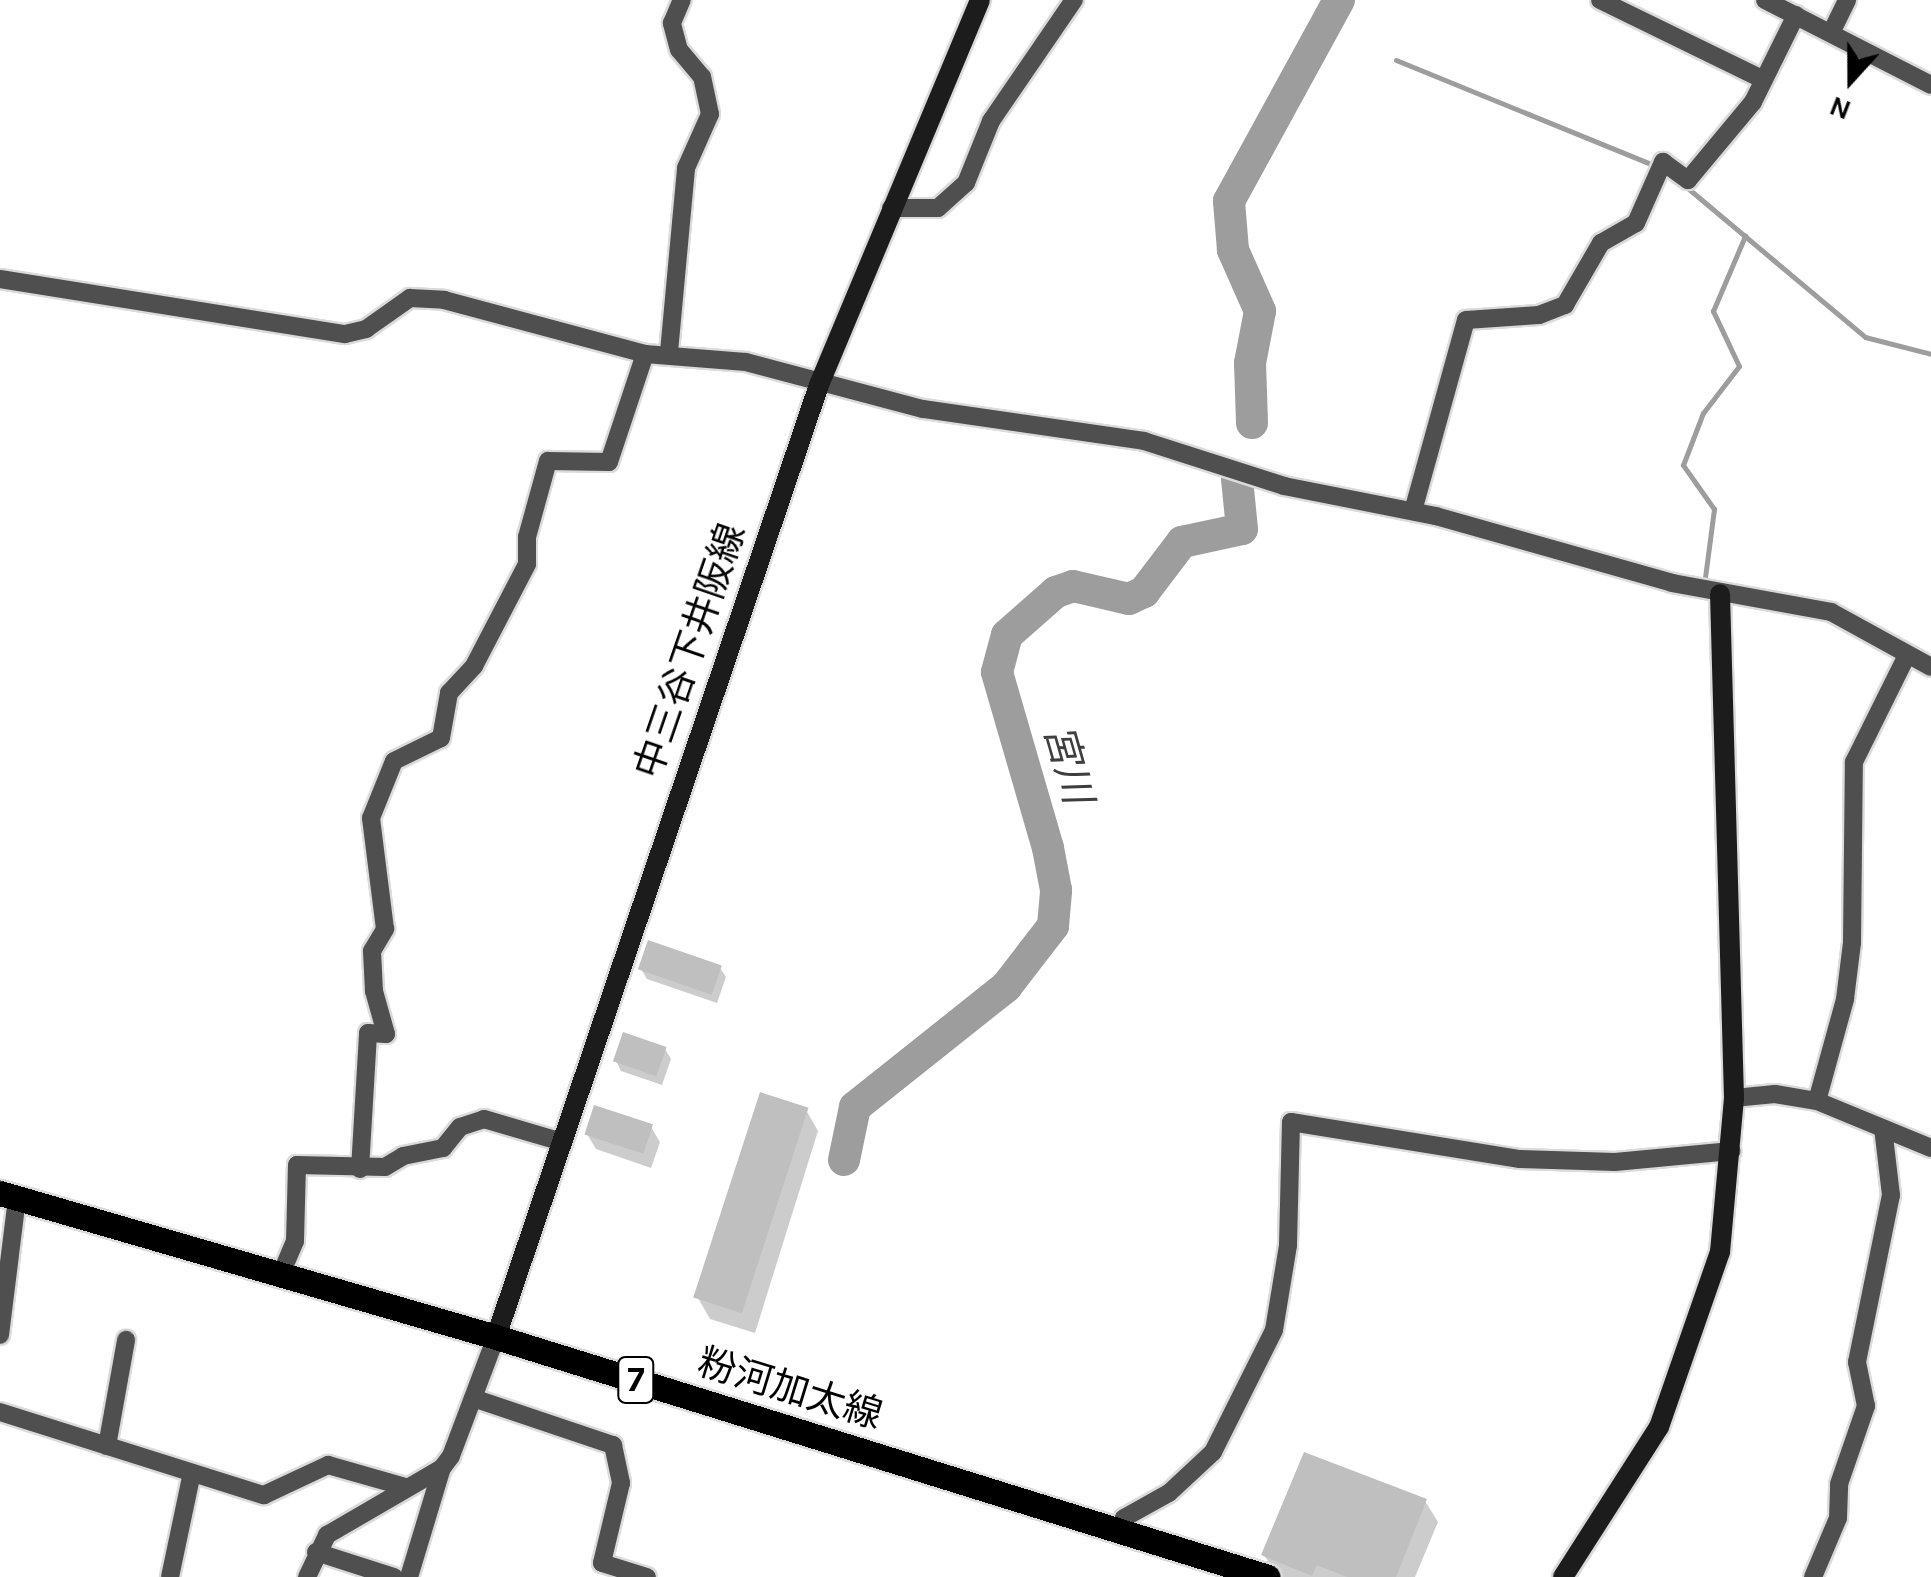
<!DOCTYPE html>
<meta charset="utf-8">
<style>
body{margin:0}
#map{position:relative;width:1931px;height:1577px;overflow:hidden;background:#fff;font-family:Karla,"Noto Sans JP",sans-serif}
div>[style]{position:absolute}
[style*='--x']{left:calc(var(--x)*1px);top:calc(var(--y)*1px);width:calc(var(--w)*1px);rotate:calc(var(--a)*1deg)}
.shadow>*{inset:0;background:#0003}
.stream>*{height:5px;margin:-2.5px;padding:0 2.5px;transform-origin:2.5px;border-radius:2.5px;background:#9d9d9d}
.river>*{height:32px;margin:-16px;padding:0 16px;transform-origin:16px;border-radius:16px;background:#9d9d9d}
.building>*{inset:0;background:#bfbfbf;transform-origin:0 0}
.roads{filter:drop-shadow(2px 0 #dbdbdb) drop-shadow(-2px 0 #dbdbdb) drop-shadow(0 2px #dbdbdb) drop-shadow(0 -2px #dbdbdb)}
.street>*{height:18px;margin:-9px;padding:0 9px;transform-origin:9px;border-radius:9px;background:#4f4f4f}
.secondary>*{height:20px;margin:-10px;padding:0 10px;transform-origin:10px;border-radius:10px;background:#1c1c1c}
.primary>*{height:25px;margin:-12.5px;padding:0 12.5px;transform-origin:12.5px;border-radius:12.5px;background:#000}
span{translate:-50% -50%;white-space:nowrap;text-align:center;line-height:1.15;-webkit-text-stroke:8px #fff;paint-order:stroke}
.shield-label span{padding:2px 8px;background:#fff;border:2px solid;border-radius:8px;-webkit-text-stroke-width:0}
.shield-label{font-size:35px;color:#000;font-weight:700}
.street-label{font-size:38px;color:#000}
.water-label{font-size:40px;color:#3e3e3e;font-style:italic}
.north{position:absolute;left:1801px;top:30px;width:100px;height:100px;-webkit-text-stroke:8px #fff;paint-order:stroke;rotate:201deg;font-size:28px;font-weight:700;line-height:40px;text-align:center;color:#000}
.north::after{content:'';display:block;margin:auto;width:35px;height:45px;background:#000;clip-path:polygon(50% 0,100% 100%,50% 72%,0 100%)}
</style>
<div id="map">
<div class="shadow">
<i style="clip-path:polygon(720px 968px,726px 977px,717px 1003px,647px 979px,641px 969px)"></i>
<i style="clip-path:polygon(665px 1049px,671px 1059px,662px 1085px,621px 1071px,616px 1061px)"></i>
<i style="clip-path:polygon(806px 1110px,818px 1131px,755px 1333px,710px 1319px,698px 1298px)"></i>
<i style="clip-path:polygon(651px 1127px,660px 1142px,651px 1168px,596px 1149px,587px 1134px)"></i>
<i style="clip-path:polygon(1425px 1501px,1438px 1522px,1415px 1577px,1278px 1577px,1264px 1555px)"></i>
</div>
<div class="stream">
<i style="--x:1396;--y:60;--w:281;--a:22.2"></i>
<i style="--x:1684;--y:185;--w:236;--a:40"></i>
<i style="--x:1865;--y:337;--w:68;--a:14.4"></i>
<i style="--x:1704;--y:585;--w:77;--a:-82.5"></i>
<i style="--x:1714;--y:509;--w:54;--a:-125.2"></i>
<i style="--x:1683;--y:465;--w:56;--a:-69"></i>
<i style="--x:1703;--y:413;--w:59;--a:-52.5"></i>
<i style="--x:1739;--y:366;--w:61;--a:-115.3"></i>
<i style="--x:1713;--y:311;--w:82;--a:-66.9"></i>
</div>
<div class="river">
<i style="--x:1252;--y:423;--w:60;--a:-91.9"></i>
<i style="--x:1250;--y:363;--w:53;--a:-79.1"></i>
<i style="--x:1260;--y:311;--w:67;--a:-113.9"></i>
<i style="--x:1233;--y:250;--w:49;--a:-94.7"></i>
<i style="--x:1229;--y:201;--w:229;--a:-61.3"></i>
<i style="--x:844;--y:1160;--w:54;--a:-78.3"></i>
<i style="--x:855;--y:1107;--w:193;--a:-38.5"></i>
<i style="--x:1006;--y:987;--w:77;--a:-52.4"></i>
<i style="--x:1053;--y:926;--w:36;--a:-85"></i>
<i style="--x:1056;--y:890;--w:43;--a:-100.8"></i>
<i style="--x:1048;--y:848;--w:183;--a:-106.2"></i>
<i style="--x:997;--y:672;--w:38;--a:-75"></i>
<i style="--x:1007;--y:635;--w:65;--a:-41.3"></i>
<i style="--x:1056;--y:592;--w:18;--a:-19"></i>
<i style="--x:1073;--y:586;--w:57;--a:13.1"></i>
<i style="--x:1129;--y:599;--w:17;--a:-25"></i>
<i style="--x:1144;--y:592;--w:63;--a:-52.8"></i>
<i style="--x:1182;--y:542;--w:61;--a:-12.2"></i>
<i style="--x:1242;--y:529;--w:50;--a:-95.7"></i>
</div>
<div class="building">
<i style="left:648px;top:940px;width:78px;height:31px;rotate:19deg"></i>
<i style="left:623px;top:1032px;width:46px;height:31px;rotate:19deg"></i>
<i style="left:760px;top:1092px;width:51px;height:216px;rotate:18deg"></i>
<i style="left:594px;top:1105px;width:62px;height:31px;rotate:18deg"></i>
<i style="clip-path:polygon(1304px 1452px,1427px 1499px,1396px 1577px,1347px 1577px,1317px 1565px,1312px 1576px,1261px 1555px)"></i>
</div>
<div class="roads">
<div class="street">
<i style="--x:1600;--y:0;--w:180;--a:26"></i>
<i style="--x:1765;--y:0;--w:186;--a:27.1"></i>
<i style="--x:1831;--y:33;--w:37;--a:-64"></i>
<i style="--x:891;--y:208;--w:47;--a:0"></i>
<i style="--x:938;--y:208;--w:38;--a:-42"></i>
<i style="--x:966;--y:183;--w:67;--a:-68"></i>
<i style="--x:991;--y:121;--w:147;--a:-55.6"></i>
<i style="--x:0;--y:279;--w:349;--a:9.1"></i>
<i style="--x:345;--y:334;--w:22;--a:-13"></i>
<i style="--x:366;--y:329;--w:54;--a:-35.2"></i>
<i style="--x:410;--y:298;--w:34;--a:3"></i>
<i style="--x:444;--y:300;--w:208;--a:15"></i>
<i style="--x:645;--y:354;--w:101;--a:4.5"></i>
<i style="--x:746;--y:362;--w:183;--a:14.9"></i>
<i style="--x:923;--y:409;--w:223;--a:8.2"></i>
<i style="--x:1144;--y:441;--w:147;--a:17.8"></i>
<i style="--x:1284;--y:486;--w:155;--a:11.2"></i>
<i style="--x:1436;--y:516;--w:245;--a:15.8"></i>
<i style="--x:1672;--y:583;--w:162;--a:10.3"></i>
<i style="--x:1831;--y:612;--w:114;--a:28.8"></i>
<i style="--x:669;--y:352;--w:185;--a:-84.7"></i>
<i style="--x:686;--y:168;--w:59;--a:-66"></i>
<i style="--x:710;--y:114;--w:38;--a:-102"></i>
<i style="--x:702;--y:77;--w:35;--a:-130"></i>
<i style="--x:679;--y:50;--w:28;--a:-105"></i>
<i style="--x:672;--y:23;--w:25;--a:-67"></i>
<i style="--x:1413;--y:511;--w:198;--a:-74.5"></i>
<i style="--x:1466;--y:320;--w:73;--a:-3.9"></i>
<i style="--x:1539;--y:315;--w:28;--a:-21"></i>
<i style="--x:1565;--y:305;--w:72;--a:-59.9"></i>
<i style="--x:1601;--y:243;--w:40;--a:-29.7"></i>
<i style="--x:1636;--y:223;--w:67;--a:-66.1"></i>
<i style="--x:1663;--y:162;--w:31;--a:36"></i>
<i style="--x:1688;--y:180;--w:102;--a:-50.2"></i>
<i style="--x:1753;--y:102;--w:97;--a:-63.7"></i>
<i style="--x:1734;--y:1098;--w:41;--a:-5.6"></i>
<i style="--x:1775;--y:1094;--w:43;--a:9.5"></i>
<i style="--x:1817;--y:1101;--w:123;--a:22.4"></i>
<i style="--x:1817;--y:1101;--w:106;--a:-74.6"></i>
<i style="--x:1845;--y:999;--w:56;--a:-82.9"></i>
<i style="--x:1852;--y:943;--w:181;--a:-89.4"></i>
<i style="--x:1854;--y:762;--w:119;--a:-63.6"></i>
<i style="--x:360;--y:1169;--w:136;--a:-86.6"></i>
<i style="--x:368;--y:1033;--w:18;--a:3"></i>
<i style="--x:386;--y:1034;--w:45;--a:-105.6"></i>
<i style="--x:374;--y:991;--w:40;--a:-92.9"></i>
<i style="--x:372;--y:951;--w:26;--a:-59"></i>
<i style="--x:385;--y:929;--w:112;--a:-97.2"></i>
<i style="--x:371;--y:818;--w:61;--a:-68"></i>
<i style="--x:394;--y:761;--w:52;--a:-26.1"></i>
<i style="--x:441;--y:738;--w:46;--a:-79.9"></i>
<i style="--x:449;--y:693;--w:37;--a:-47"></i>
<i style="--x:474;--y:666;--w:115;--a:-62.5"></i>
<i style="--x:527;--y:564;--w:27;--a:-90"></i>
<i style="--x:527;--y:537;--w:79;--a:-74.6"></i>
<i style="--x:548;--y:461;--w:61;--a:0.9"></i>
<i style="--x:609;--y:462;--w:114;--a:-71.6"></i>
<i style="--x:281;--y:1274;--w:36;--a:-67"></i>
<i style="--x:295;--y:1241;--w:76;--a:-88.5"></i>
<i style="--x:297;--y:1165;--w:88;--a:1.3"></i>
<i style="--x:385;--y:1167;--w:21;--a:-31"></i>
<i style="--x:403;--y:1156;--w:41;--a:-11.3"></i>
<i style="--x:443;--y:1148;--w:27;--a:-51"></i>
<i style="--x:460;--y:1127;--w:25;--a:-18"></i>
<i style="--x:484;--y:1119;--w:81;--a:16.4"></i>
<i style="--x:0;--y:1335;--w:138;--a:-82.9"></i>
<i style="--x:473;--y:1398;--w:148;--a:18.6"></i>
<i style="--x:613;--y:1445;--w:39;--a:78"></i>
<i style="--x:621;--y:1483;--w:82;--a:103.4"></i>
<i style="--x:602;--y:1563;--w:47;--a:17.3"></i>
<i style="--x:0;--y:1412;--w:277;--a:17.5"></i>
<i style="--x:264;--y:1495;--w:71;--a:-25.1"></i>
<i style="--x:328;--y:1465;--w:80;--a:15.9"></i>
<i style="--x:107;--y:1446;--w:108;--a:-79.8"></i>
<i style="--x:1119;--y:1530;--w:13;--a:-67"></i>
<i style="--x:1124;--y:1518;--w:51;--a:-29.1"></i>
<i style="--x:1169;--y:1493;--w:60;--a:-43"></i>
<i style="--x:1213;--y:1452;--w:136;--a:-63.4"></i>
<i style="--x:1274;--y:1330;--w:86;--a:-80.6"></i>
<i style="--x:1288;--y:1245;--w:123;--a:-88.6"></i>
<i style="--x:1291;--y:1122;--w:232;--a:9.2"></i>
<i style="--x:1520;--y:1159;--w:95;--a:1.8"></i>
<i style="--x:1615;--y:1162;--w:117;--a:-5.4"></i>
<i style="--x:316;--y:1552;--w:82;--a:17.8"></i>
<i style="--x:170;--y:1577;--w:106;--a:-78.1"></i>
<i style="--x:307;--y:1577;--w:47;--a:-64.5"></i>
<i style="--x:327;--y:1535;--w:133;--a:-30.2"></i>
<i style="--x:442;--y:1468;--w:15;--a:-53"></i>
<i style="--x:451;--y:1456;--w:127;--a:-69.3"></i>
<i style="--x:409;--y:1577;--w:114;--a:-73.2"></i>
<i style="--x:1813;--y:1577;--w:64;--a:-67"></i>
<i style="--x:1838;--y:1518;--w:34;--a:-88"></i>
<i style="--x:1839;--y:1484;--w:83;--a:-70.9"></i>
<i style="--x:1866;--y:1406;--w:45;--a:-101.6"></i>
<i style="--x:1857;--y:1362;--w:170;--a:-78.5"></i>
<i style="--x:1891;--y:1195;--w:67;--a:-96.8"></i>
</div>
<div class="secondary">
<i style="--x:496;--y:1337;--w:1005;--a:-71.26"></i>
<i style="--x:819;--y:385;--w:417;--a:-67.3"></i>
<i style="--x:1563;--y:1577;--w:178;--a:-57.4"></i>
<i style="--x:1659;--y:1427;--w:185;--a:-70.8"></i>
<i style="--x:1720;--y:1252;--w:155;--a:-84.8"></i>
<i style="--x:1734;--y:1098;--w:504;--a:-91.59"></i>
</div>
<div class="primary">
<i style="--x:0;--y:1193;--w:516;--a:16.19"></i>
<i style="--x:496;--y:1337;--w:808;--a:17.27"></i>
</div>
</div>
<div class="shield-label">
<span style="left:636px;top:1380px">7</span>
</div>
<div class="street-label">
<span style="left:690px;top:651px;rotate:-71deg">中三谷下井阪線</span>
<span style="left:790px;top:1389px;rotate:17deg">粉河加太線</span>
</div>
<div class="water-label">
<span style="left:1068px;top:764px;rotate:74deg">宮川</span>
</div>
<div class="north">N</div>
</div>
